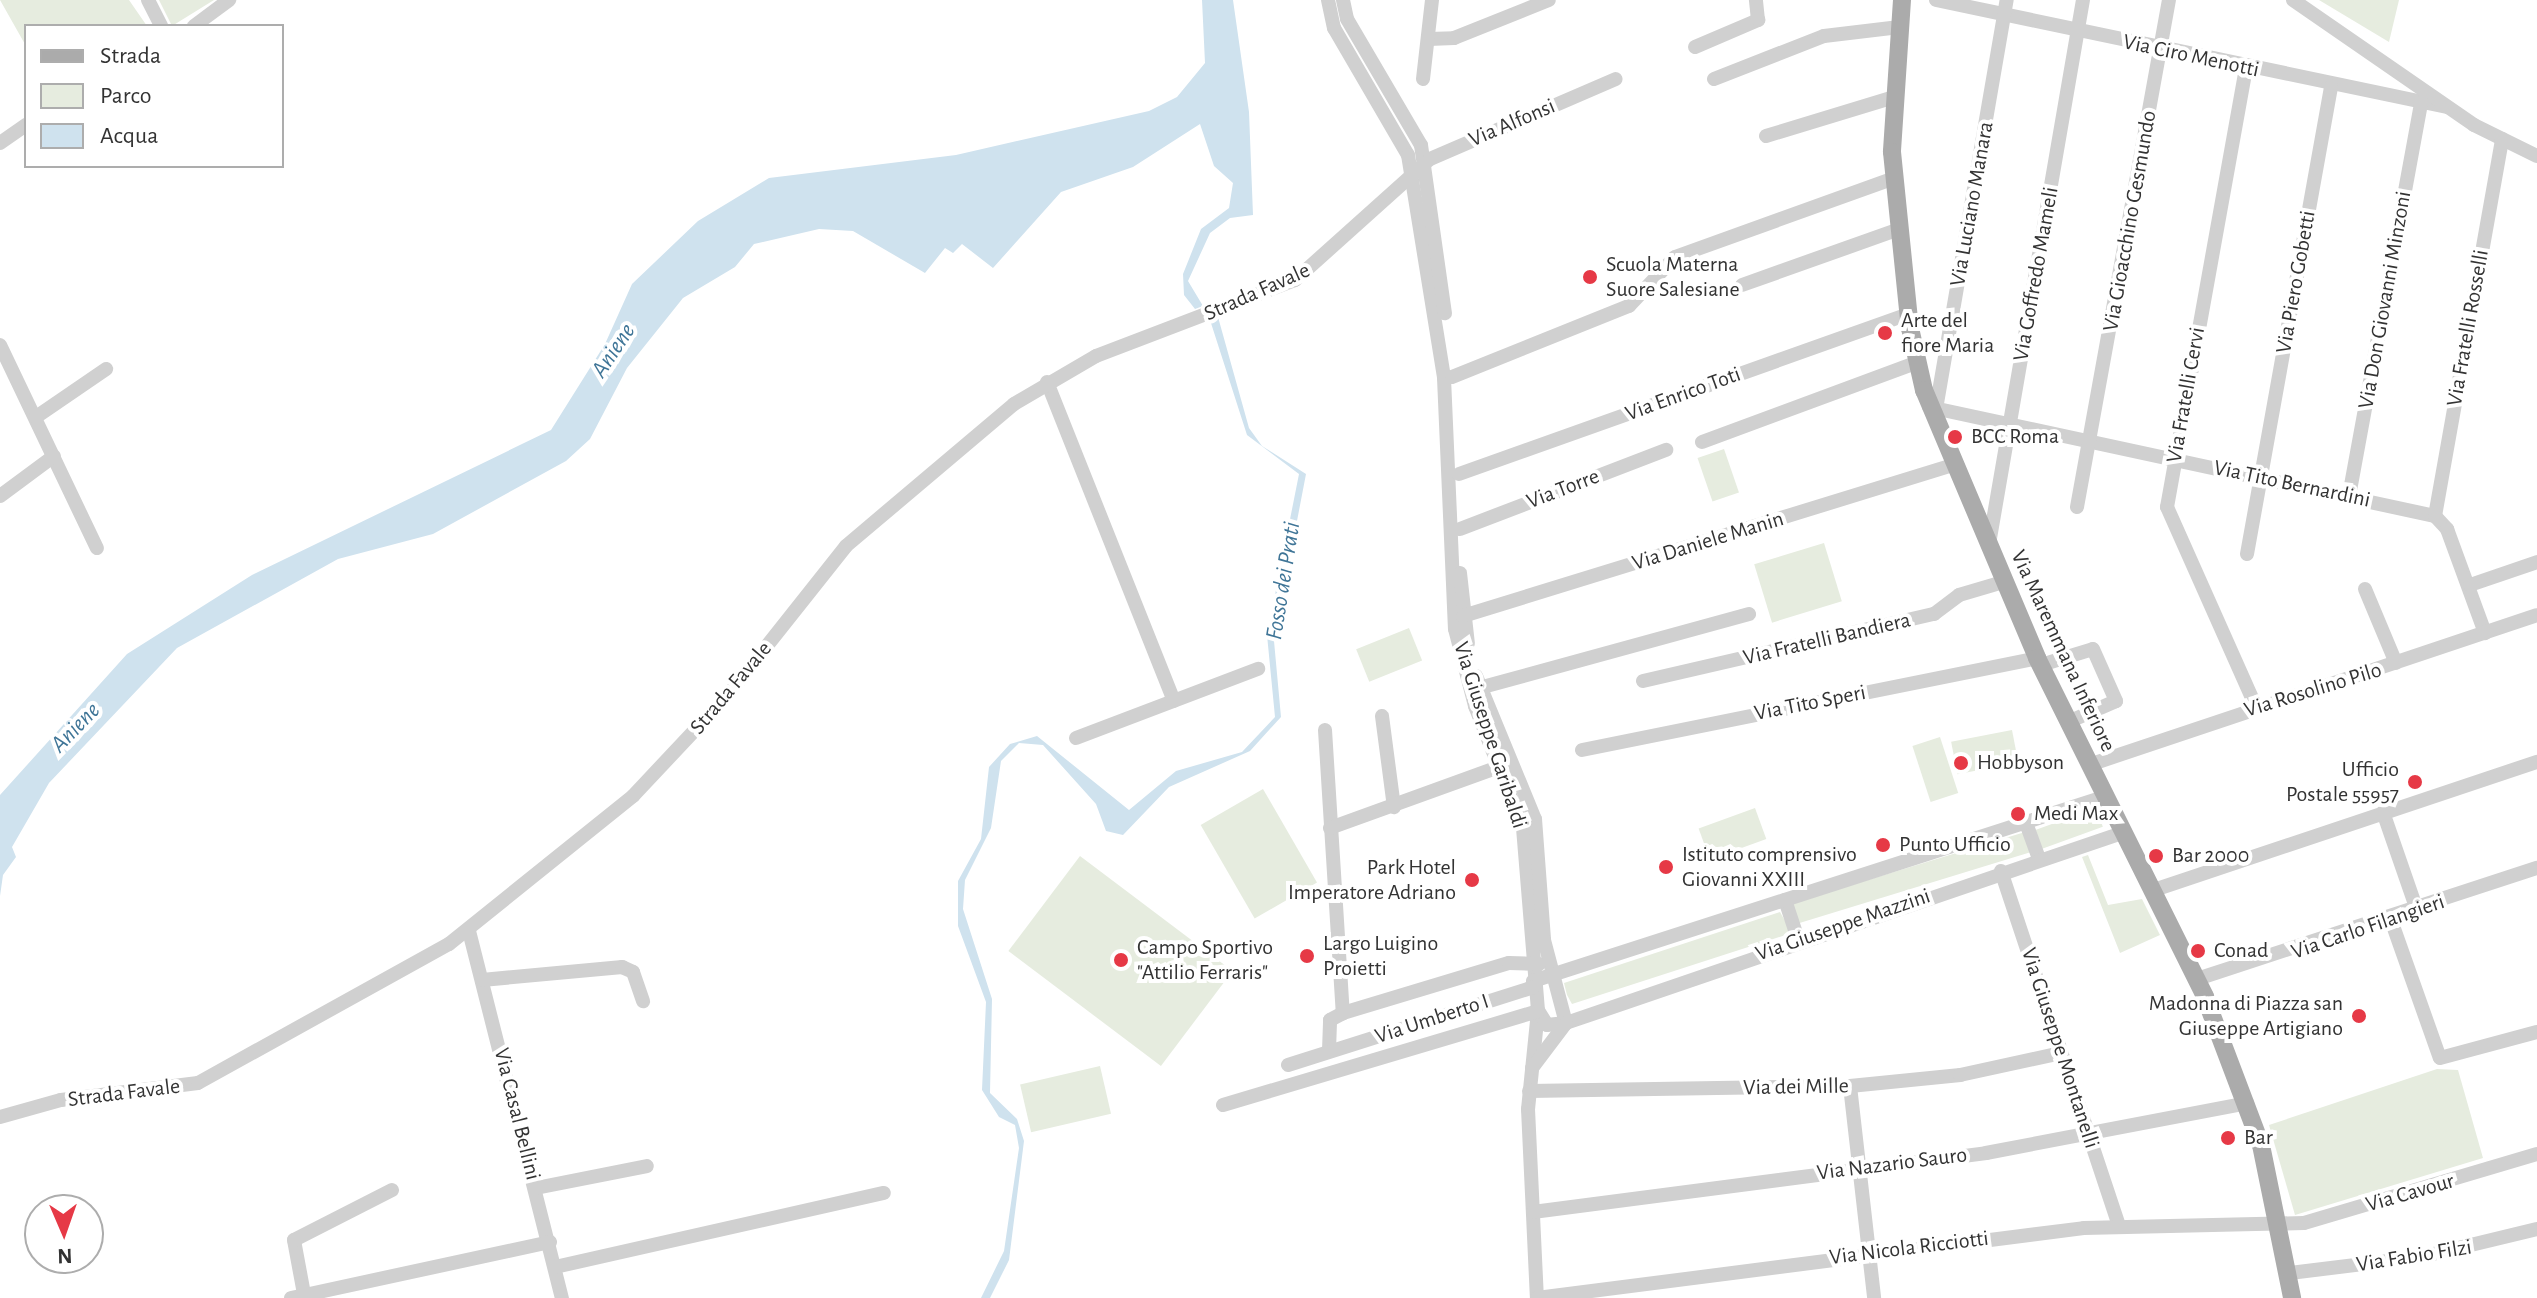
<!DOCTYPE html>
<style>
body{margin:0}
#map{position:relative;width:2537px;height:1298px;overflow:hidden;background:#fff;font-family:"Alegreya Sans",sans-serif}
div>[style]{position:absolute}
[style*='--x']{left:calc(var(--x)*1px);top:calc(var(--y)*1px);width:calc(var(--w)*1px);rotate:calc(var(--a)*1deg)}
.green>*{inset:0;background:#e6ecdf;transform-origin:0 0}
.water>*{inset:0;background:#cfe2ee}
.minor>*{height:14px;margin:-7px;padding:0 7px;transform-origin:7px;border-radius:7px;background:#d0d0d0}
.major>*{height:18px;margin:-9px;padding:0 9px;transform-origin:9px;border-radius:9px;background:#ababab}
.dots>*{width:22px;height:22px;translate:-50% -50%;box-sizing:border-box;border:4px solid #fff;border-radius:50%}
span{translate:-50% -50%;white-space:nowrap;text-align:center;line-height:1.15;-webkit-text-stroke:8px #fff;paint-order:stroke}
.street-label{font-size:22px;color:#333}
.poi-label{font-size:22px;color:#333}
.left{translate:0 -50%;text-align:left}
.right{translate:-100% -50%;text-align:right}
.water-label{font-size:24px;color:#3f7597;font-style:italic}
.legend{position:absolute;left:24px;top:24px;width:260px;height:144px;box-sizing:border-box;background:#fff;border:2px solid #adadad;margin:0;padding:10px 14px;list-style:none;font-size:24px;color:#333}
.legend li{display:flex;align-items:center;gap:16px;height:40px}
.legend b{width:40px;border:2px solid #adadad}
.north{position:absolute;left:24px;top:1194px;width:80px;height:80px;box-sizing:border-box;background:#fff;border:2px solid #adadad;border-radius:50%;rotate:178deg;font-size:22px;font-weight:700;line-height:32px;text-align:center;color:#333}
.north::after{content:'';display:block;margin:auto;width:28px;height:36px;background:#e63946;clip-path:polygon(50% 0,100% 100%,50% 72%,0 100%)}
</style>
<div id="map">
<div class="green">
<i style="clip-path:polygon(0 0,129px 0,147px 26px,26px 26px,26px 46px)"></i>
<i style="clip-path:polygon(159px 0,214px 0,172px 26px)"></i>
<i style="clip-path:polygon(2319px 0,2399px 0,2389px 42px)"></i>
<i style="left:1724px;top:449px;width:46px;height:28px;rotate:71deg"></i>
<i style="left:1824px;top:543px;width:61px;height:73px;rotate:73deg"></i>
<i style="left:1409px;top:628px;width:35px;height:57px;rotate:68deg"></i>
<i style="left:2012px;top:730px;width:33px;height:62px;rotate:79deg"></i>
<i style="left:1940px;top:737px;width:59px;height:29px;rotate:72deg"></i>
<i style="left:1263px;top:789px;width:108px;height:72px;rotate:60deg"></i>
<i style="left:1755px;top:808px;width:33px;height:60px;rotate:70deg"></i>
<i style="left:2096px;top:808px;width:20px;height:66px;rotate:70deg"></i>
<i style="left:2025px;top:832px;width:21px;height:243px;rotate:73deg"></i>
<i style="clip-path:polygon(2088px 855px,2108px 905px,2142px 899px,2160px 935px,2120px 953px,2082px 857px)"></i>
<i style="left:1080px;top:856px;width:191px;height:119px;rotate:37deg"></i>
<i style="clip-path:polygon(1780px 912px,1792px 933px,1572px 1004px,1567px 995px,1564px 983px)"></i>
<i style="left:1100px;top:1066px;width:49px;height:82px;rotate:77deg"></i>
<i style="clip-path:polygon(2437px 1069px,2458px 1070px,2483px 1158px,2295px 1215px,2269px 1125px)"></i>
</div>
<div class="water">
<i style="clip-path:polygon(1202px 0,1233px 0,1249px 112px,1253px 215px,1230px 218px,1210px 233px,1188px 281px,1203px 306px,1195px 309px,1184px 295px,1183px 274px,1201px 229px,1229px 208px,1233px 183px,1214px 166px,1200px 124px,1133px 167px,1061px 192px,993px 268px,962px 244px,953px 253px,945px 248px,925px 273px,853px 231px,819px 229px,754px 244px,735px 267px,683px 298px,627px 368px,590px 439px,566px 461px,433px 534px,338px 559px,177px 648px,49px 783px,12px 847px,16px 857px,3px 875px,0 896px,0 795px,127px 654px,252px 575px,551px 430px,605px 344px,632px 284px,698px 221px,769px 178px,956px 155px,1149px 111px,1177px 97px,1205px 63px)"></i>
<i style="clip-path:polygon(1218px 317px,1249px 428px,1262px 446px,1306px 474px,1274px 641px,1281px 717px,1250px 751px,1169px 787px,1123px 835px,1106px 831px,1096px 804px,1043px 745px,1019px 743px,1001px 761px,991px 828px,965px 880px,963px 909px,992px 999px,990px 1093px,1017px 1119px,1024px 1141px,1009px 1260px,990px 1298px,981px 1298px,1004px 1251px,1019px 1148px,1015px 1125px,999px 1117px,982px 1090px,986px 1002px,958px 926px,958px 881px,981px 839px,989px 767px,1010px 744px,1037px 736px,1129px 810px,1176px 771px,1242px 752px,1275px 717px,1267px 635px,1299px 474px,1247px 435px,1210px 320px)"></i>
</div>
<div class="minor">
<i style="--x:148;--y:0;--w:29;--a:63"></i>
<i style="--x:1328;--y:0;--w:29;--a:78"></i>
<i style="--x:1334;--y:28;--w:147;--a:59.8"></i>
<i style="--x:1408;--y:155;--w:226;--a:80.8"></i>
<i style="--x:1444;--y:378;--w:251;--a:87.5"></i>
<i style="--x:1455;--y:629;--w:80;--a:75.4"></i>
<i style="--x:1475;--y:706;--w:131;--a:68.5"></i>
<i style="--x:1523;--y:828;--w:184;--a:85.3"></i>
<i style="--x:1538;--y:1011;--w:99;--a:95.8"></i>
<i style="--x:1528;--y:1109;--w:189;--a:87.3"></i>
<i style="--x:1343;--y:0;--w:19;--a:78"></i>
<i style="--x:1347;--y:19;--w:146;--a:59.6"></i>
<i style="--x:1421;--y:145;--w:170;--a:81.9"></i>
<i style="--x:1936;--y:0;--w:522;--a:11.83"></i>
<i style="--x:2293;--y:0;--w:220;--a:34.6"></i>
<i style="--x:2474;--y:125;--w:70;--a:26.2"></i>
<i style="--x:194;--y:26;--w:44;--a:-36.6"></i>
<i style="--x:1429;--y:39;--w:25;--a:-2"></i>
<i style="--x:1454;--y:38;--w:102;--a:-21.8"></i>
<i style="--x:1695;--y:47;--w:69;--a:-23.2"></i>
<i style="--x:1758;--y:20;--w:20;--a:-96"></i>
<i style="--x:2246;--y:68;--w:446;--a:100.2"></i>
<i style="--x:2167;--y:507;--w:219;--a:66"></i>
<i style="--x:1423;--y:79;--w:80;--a:-83.5"></i>
<i style="--x:1714;--y:79;--w:118;--a:-21.4"></i>
<i style="--x:1824;--y:36;--w:76;--a:-6.8"></i>
<i style="--x:1766;--y:136;--w:134;--a:-16.9"></i>
<i style="--x:0;--y:143;--w:32;--a:-35"></i>
<i style="--x:1742;--y:285;--w:167;--a:-19.6"></i>
<i style="--x:0;--y:345;--w:225;--a:64.5"></i>
<i style="--x:1452;--y:377;--w:191;--a:-21.9"></i>
<i style="--x:1629;--y:306;--w:67;--a:-46.8"></i>
<i style="--x:1675;--y:257;--w:233;--a:-19.8"></i>
<i style="--x:1047;--y:382;--w:343;--a:68.3"></i>
<i style="--x:1929;--y:407;--w:518;--a:12.16"></i>
<i style="--x:2435;--y:516;--w:18;--a:47"></i>
<i style="--x:2447;--y:529;--w:111;--a:69.9"></i>
<i style="--x:1936;--y:409;--w:415;--a:-80.2"></i>
<i style="--x:36;--y:417;--w:85;--a:-34.4"></i>
<i style="--x:1702;--y:442;--w:228;--a:-20.3"></i>
<i style="--x:1459;--y:474;--w:477;--a:-19.6"></i>
<i style="--x:0;--y:496;--w:67;--a:-36.5"></i>
<i style="--x:2349;--y:496;--w:400;--a:-79.6"></i>
<i style="--x:2077;--y:507;--w:515;--a:-79.72"></i>
<i style="--x:2435;--y:516;--w:383;--a:-79.9"></i>
<i style="--x:1460;--y:529;--w:221;--a:-21"></i>
<i style="--x:1989;--y:544;--w:552;--a:-80.2"></i>
<i style="--x:2247;--y:554;--w:475;--a:-79.8"></i>
<i style="--x:1460;--y:573;--w:71;--a:83.6"></i>
<i style="--x:2470;--y:585;--w:71;--a:-18.9"></i>
<i style="--x:2365;--y:589;--w:80;--a:67.3"></i>
<i style="--x:1463;--y:616;--w:513;--a:-17.13"></i>
<i style="--x:2041;--y:665;--w:54;--a:-17.1"></i>
<i style="--x:2093;--y:649;--w:57;--a:66.1"></i>
<i style="--x:2116;--y:701;--w:52;--a:156.4"></i>
<i style="--x:1476;--y:676;--w:155;--a:67.6"></i>
<i style="--x:1535;--y:819;--w:121;--a:85.7"></i>
<i style="--x:1544;--y:940;--w:86;--a:75.2"></i>
<i style="--x:1643;--y:681;--w:299;--a:-13"></i>
<i style="--x:1934;--y:614;--w:31;--a:-37"></i>
<i style="--x:1959;--y:595;--w:46;--a:-16.5"></i>
<i style="--x:1479;--y:688;--w:280;--a:-15.3"></i>
<i style="--x:1382;--y:716;--w:92;--a:82.5"></i>
<i style="--x:1325;--y:730;--w:284;--a:86.4"></i>
<i style="--x:1076;--y:738;--w:195;--a:-20.8"></i>
<i style="--x:1582;--y:750;--w:464;--a:-11.4"></i>
<i style="--x:2089;--y:765;--w:472;--a:-18.5"></i>
<i style="--x:2383;--y:812;--w:104;--a:70.9"></i>
<i style="--x:2026;--y:823;--w:37;--a:70"></i>
<i style="--x:1330;--y:828;--w:182;--a:-19.9"></i>
<i style="--x:2001;--y:871;--w:373;--a:71.6"></i>
<i style="--x:2151;--y:891;--w:407;--a:-18.5"></i>
<i style="--x:1785;--y:900;--w:41;--a:71.6"></i>
<i style="--x:2391;--y:920;--w:146;--a:70.5"></i>
<i style="--x:2440;--y:1058;--w:100;--a:-15"></i>
<i style="--x:469;--y:931;--w:379;--a:75.8"></i>
<i style="--x:2197;--y:979;--w:358;--a:-18.1"></i>
<i style="--x:482;--y:980;--w:141;--a:-5.3"></i>
<i style="--x:622;--y:967;--w:12;--a:24"></i>
<i style="--x:633;--y:972;--w:31;--a:71"></i>
<i style="--x:1533;--y:981;--w:600;--a:-17.86"></i>
<i style="--x:1539;--y:1012;--w:15;--a:58"></i>
<i style="--x:1547;--y:1025;--w:19;--a:-6"></i>
<i style="--x:1566;--y:1023;--w:588;--a:-18.87"></i>
<i style="--x:1329;--y:1051;--w:31;--a:-88"></i>
<i style="--x:1330;--y:1020;--w:15;--a:-28"></i>
<i style="--x:1343;--y:1013;--w:173;--a:-16.8"></i>
<i style="--x:1509;--y:963;--w:30;--a:2"></i>
<i style="--x:1288;--y:1065;--w:258;--a:-17.6"></i>
<i style="--x:1532;--y:1068;--w:56;--a:-52.9"></i>
<i style="--x:1850;--y:1086;--w:213;--a:83.5"></i>
<i style="--x:1529;--y:1091;--w:321;--a:-0.9"></i>
<i style="--x:1850;--y:1086;--w:111;--a:-5.7"></i>
<i style="--x:1960;--y:1075;--w:103;--a:-12.3"></i>
<i style="--x:1223;--y:1105;--w:329;--a:-16.6"></i>
<i style="--x:0;--y:1117;--w:63;--a:-15.6"></i>
<i style="--x:61;--y:1100;--w:138;--a:-7.1"></i>
<i style="--x:198;--y:1083;--w:287;--a:-29"></i>
<i style="--x:449;--y:944;--w:236;--a:-38.8"></i>
<i style="--x:633;--y:796;--w:139;--a:-46.8"></i>
<i style="--x:728;--y:695;--w:190;--a:-51.6"></i>
<i style="--x:846;--y:546;--w:220;--a:-40.2"></i>
<i style="--x:1014;--y:404;--w:95;--a:-30.3"></i>
<i style="--x:1096;--y:356;--w:213;--a:-20.9"></i>
<i style="--x:1295;--y:280;--w:181;--a:-41.9"></i>
<i style="--x:1430;--y:159;--w:202;--a:-23.3"></i>
<i style="--x:536;--y:1188;--w:113;--a:-11.2"></i>
<i style="--x:1533;--y:1212;--w:457;--a:-7.4"></i>
<i style="--x:1986;--y:1153;--w:266;--a:-10.8"></i>
<i style="--x:555;--y:1267;--w:337;--a:-12.7"></i>
<i style="--x:2290;--y:1273;--w:132;--a:-7"></i>
<i style="--x:2421;--y:1257;--w:119;--a:-13.6"></i>
<i style="--x:304;--y:1294;--w:55;--a:-100.5"></i>
<i style="--x:294;--y:1240;--w:110;--a:-27"></i>
<i style="--x:291;--y:1298;--w:265;--a:-12.2"></i>
<i style="--x:1537;--y:1298;--w:551;--a:-7.29"></i>
<i style="--x:2084;--y:1228;--w:220;--a:-1.3"></i>
<i style="--x:2304;--y:1223;--w:243;--a:-16.5"></i>
</div>
<div class="major">
<i style="--x:1902;--y:0;--w:152;--a:93.8"></i>
<i style="--x:1892;--y:152;--w:177;--a:84.2"></i>
<i style="--x:1910;--y:328;--w:64;--a:77.3"></i>
<i style="--x:1924;--y:390;--w:291;--a:67.1"></i>
<i style="--x:2037;--y:658;--w:378;--a:63.6"></i>
<i style="--x:2205;--y:997;--w:158;--a:69.3"></i>
<i style="--x:2261;--y:1145;--w:156;--a:78.5"></i>
</div>
<div class="dots">
<i style="left:1590px;top:277px;background:#e63946"></i>
<i style="left:1885px;top:333px;background:#e63946"></i>
<i style="left:1955px;top:437px;background:#e63946"></i>
<i style="left:1961px;top:763px;background:#e63946"></i>
<i style="left:2415px;top:782px;background:#e63946"></i>
<i style="left:2018px;top:814px;background:#e63946"></i>
<i style="left:1883px;top:845px;background:#e63946"></i>
<i style="left:2156px;top:856px;background:#e63946"></i>
<i style="left:1666px;top:867px;background:#e63946"></i>
<i style="left:1472px;top:880px;background:#e63946"></i>
<i style="left:2198px;top:951px;background:#e63946"></i>
<i style="left:1307px;top:956px;background:#e63946"></i>
<i style="left:1121px;top:960px;background:#e63946"></i>
<i style="left:2359px;top:1016px;background:#e63946"></i>
<i style="left:2228px;top:1138px;background:#e63946"></i>
</div>
<div class="street-label">
<span style="left:2191px;top:56px;rotate:12deg">Via Ciro Menotti</span>
<span style="left:1512px;top:123px;rotate:-23deg">Via Alfonsi</span>
<span style="left:1972px;top:204px;rotate:-80deg">Via Luciano Manara</span>
<span style="left:2130px;top:221px;rotate:-80deg">Via Gioacchino Gesmundo</span>
<span style="left:2036px;top:274px;rotate:-80deg">Via Goffredo Mameli</span>
<span style="left:2296px;top:282px;rotate:-80deg">Via Piero Gobetti</span>
<span style="left:1257px;top:292px;rotate:-24deg">Strada Favale</span>
<span style="left:2385px;top:300px;rotate:-80deg">Via Don Giovanni Minzoni</span>
<span style="left:2468px;top:328px;rotate:-80deg">Via Fratelli Rosselli</span>
<span style="left:1683px;top:394px;rotate:-20deg">Via Enrico Toti</span>
<span style="left:2186px;top:395px;rotate:-80deg">Via Fratelli Cervi</span>
<span style="left:2292px;top:484px;rotate:12deg">Via Tito Bernardini</span>
<span style="left:1563px;top:489px;rotate:-21deg">Via Torre</span>
<span style="left:1708px;top:541px;rotate:-17deg">Via Daniele Manin</span>
<span style="left:1827px;top:639px;rotate:-13deg">Via Fratelli Bandiera</span>
<span style="left:2063px;top:651px;rotate:65deg">Via Maremmana Inferiore</span>
<span style="left:731px;top:688px;rotate:-50deg">Strada Favale</span>
<span style="left:2313px;top:690px;rotate:-17deg">Via Rosolino Pilo</span>
<span style="left:1810px;top:703px;rotate:-11deg">Via Tito Speri</span>
<span style="left:1490px;top:735px;rotate:72deg">Via Giuseppe Garibaldi</span>
<span style="left:1843px;top:925px;rotate:-19deg">Via Giuseppe Mazzini</span>
<span style="left:2368px;top:927px;rotate:-19deg">Via Carlo Filangieri</span>
<span style="left:1432px;top:1019px;rotate:-18deg">Via Umberto I</span>
<span style="left:2060px;top:1048px;rotate:72deg">Via Giuseppe Montanelli</span>
<span style="left:1796px;top:1087px;rotate:-1deg">Via dei Mille</span>
<span style="left:124px;top:1093px;rotate:-7deg">Strada Favale</span>
<span style="left:517px;top:1114px;rotate:76deg">Via Casal Bellini</span>
<span style="left:1892px;top:1164px;rotate:-7deg">Via Nazario Sauro</span>
<span style="left:2410px;top:1193px;rotate:-16deg">Via Cavour</span>
<span style="left:1909px;top:1248px;rotate:-7deg">Via Nicola Ricciotti</span>
<span style="left:2414px;top:1256px;rotate:-9deg">Via Fabio Filzi</span>
</div>
<div class="poi-label">
<span class="left" style="left:1606px;top:277px">Scuola Materna<br>Suore Salesiane</span>
<span class="left" style="left:1901px;top:333px">Arte del<br>fiore Maria</span>
<span class="left" style="left:1971px;top:437px">BCC Roma</span>
<span class="left" style="left:1977px;top:763px">Hobbyson</span>
<span class="right" style="left:2399px;top:782px">Ufficio<br>Postale 55957</span>
<span class="left" style="left:2034px;top:814px">Medi Max</span>
<span class="left" style="left:1899px;top:845px">Punto Ufficio</span>
<span class="left" style="left:1682px;top:867px">Istituto comprensivo<br>Giovanni XXIII</span>
<span class="left" style="left:2172px;top:856px">Bar 2000</span>
<span class="right" style="left:1456px;top:880px">Park Hotel<br>Imperatore Adriano</span>
<span class="left" style="left:1323px;top:956px">Largo Luigino<br>Proietti</span>
<span class="left" style="left:1137px;top:960px">Campo Sportivo<br>"Attilio Ferraris"</span>
<span class="left" style="left:2214px;top:951px">Conad</span>
<span class="right" style="left:2343px;top:1016px">Madonna di Piazza san<br>Giuseppe Artigiano</span>
<span class="left" style="left:2244px;top:1138px">Bar</span>
</div>
<div class="water-label">
<span style="left:614px;top:351px;rotate:-56deg">Aniene</span>
<span style="left:1284px;top:581px;rotate:-81deg">Fosso dei Prati</span>
<span style="left:76px;top:728px;rotate:-46deg">Aniene</span>
</div>
<ul class="legend">
<li><b style="height:10px;background:#ababab"></b>Strada</li>
<li><b style="height:22px;background:#e6ecdf"></b>Parco</li>
<li><b style="height:22px;background:#cfe2ee"></b>Acqua</li>
</ul>
<div class="north">N</div>
</div>
